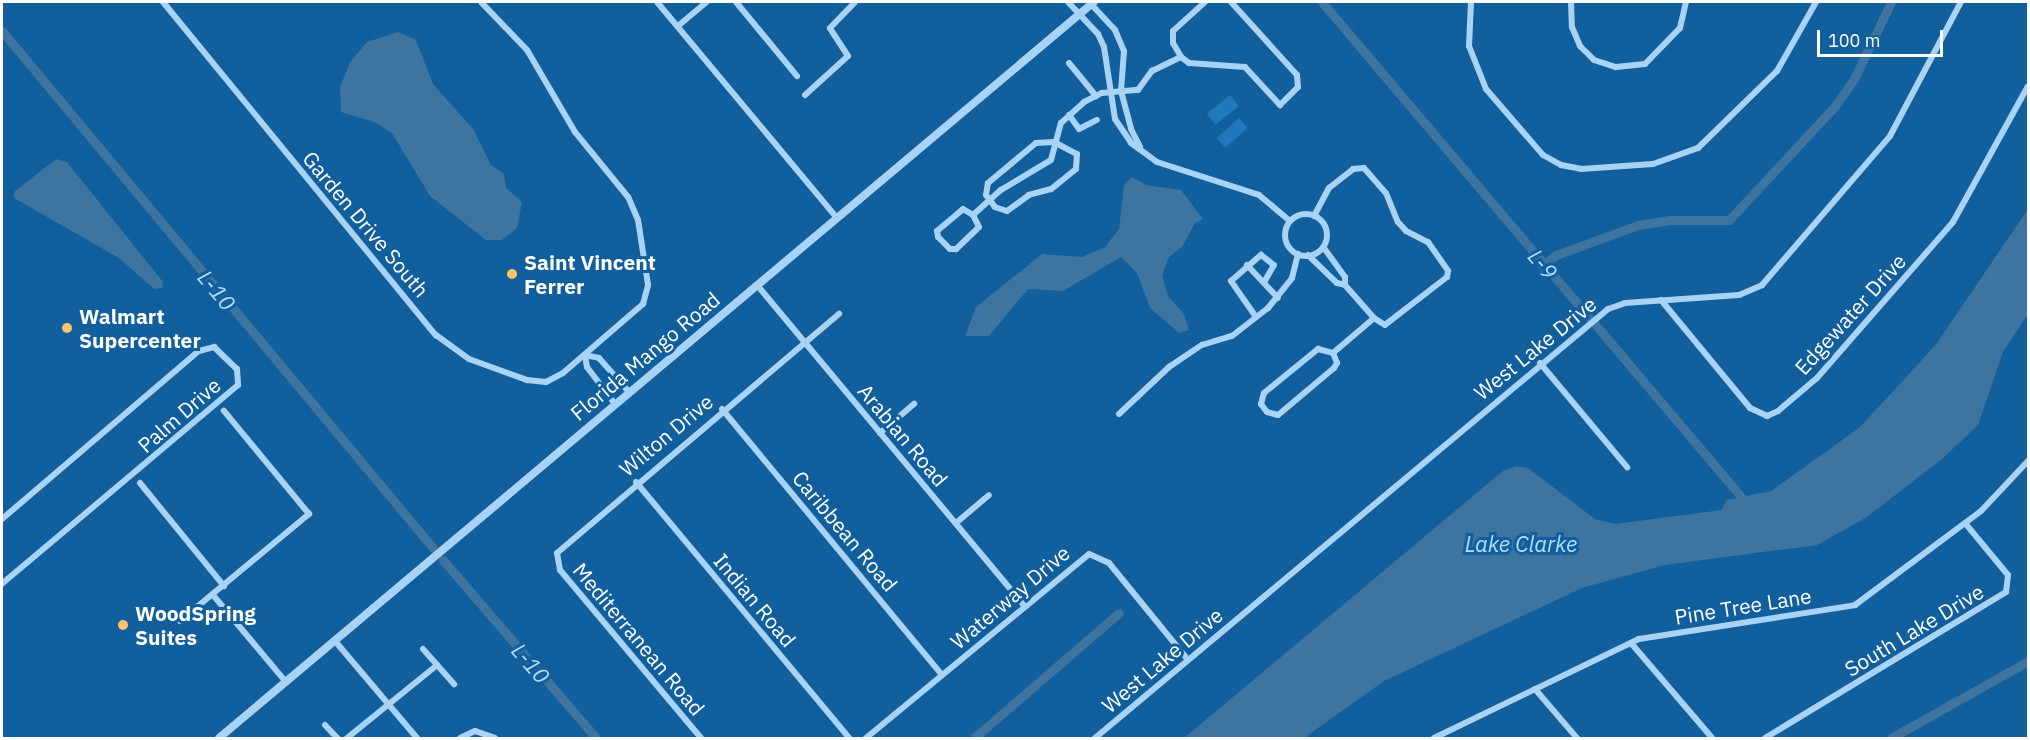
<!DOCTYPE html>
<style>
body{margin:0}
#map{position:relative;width:2030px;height:740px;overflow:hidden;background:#125f9d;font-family:"IBM Plex Sans",sans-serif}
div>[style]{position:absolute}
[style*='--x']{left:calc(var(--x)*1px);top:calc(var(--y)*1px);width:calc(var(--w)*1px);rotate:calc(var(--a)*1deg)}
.green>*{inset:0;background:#2178bb;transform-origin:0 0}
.water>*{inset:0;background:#3e74a0}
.canal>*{height:9px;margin:-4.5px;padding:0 4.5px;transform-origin:4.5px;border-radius:4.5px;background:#3e74a0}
.minor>*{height:6px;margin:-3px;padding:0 3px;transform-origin:3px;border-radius:3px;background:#a9d3f4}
.minor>.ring{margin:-3px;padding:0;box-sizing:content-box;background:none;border:6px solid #a9d3f4;border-radius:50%}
.tertiary>*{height:8px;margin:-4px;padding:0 4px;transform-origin:4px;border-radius:4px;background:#a9d3f4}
.dots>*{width:16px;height:16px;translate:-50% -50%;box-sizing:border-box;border:3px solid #125f9d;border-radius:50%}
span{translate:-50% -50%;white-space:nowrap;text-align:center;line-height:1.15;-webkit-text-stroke:6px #125f9d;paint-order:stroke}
.street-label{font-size:21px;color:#fff}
.poi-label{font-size:21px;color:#fff;font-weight:700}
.left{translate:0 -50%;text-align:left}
.water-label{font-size:22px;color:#b5ddfa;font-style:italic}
.frame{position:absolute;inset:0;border:3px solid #fff;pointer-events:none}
.scale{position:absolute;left:1817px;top:30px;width:126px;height:27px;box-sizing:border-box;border:3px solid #fff;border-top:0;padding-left:8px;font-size:18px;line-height:21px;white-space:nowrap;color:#fff;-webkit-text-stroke:4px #125f9d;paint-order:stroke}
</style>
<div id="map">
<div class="green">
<i style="left:1230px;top:95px;width:14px;height:30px;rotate:51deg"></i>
<i style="left:1239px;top:118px;width:13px;height:30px;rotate:48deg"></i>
</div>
<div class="water">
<i style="clip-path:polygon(398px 32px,416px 40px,433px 84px,473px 129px,491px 165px,504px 174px,506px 188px,522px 202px,517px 228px,502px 240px,486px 240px,430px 196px,392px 133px,374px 122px,341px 112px,340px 87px,350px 62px,367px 42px)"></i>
<i style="clip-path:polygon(56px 159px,67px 162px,163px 282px,162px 288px,154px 289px,119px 258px,14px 198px,14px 192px)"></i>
<i style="clip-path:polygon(1132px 177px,1146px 185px,1181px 190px,1203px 219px,1195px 223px,1182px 247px,1169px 257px,1162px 275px,1168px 296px,1184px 314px,1189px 330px,1179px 333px,1150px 308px,1137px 273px,1121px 257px,1063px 291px,1028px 289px,989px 336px,965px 336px,976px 307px,1042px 254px,1082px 257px,1105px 247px,1119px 229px,1124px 185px)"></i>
<i style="clip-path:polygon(2028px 209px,2028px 314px,2003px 352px,1978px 425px,1942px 459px,1867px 517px,1817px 545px,1665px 565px,1582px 588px,1384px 681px,1304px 738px,1184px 738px,1503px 471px,1516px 466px,1528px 468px,1595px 519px,1615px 524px,1722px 510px,1726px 500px,1771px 491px,1859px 428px,1911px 372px,1937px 343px)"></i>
</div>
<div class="canal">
<i style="--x:1322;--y:2;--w:661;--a:49.73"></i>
<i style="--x:2;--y:31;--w:673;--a:50.18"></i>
<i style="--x:1542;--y:266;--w:18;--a:-38"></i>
<i style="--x:1556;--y:255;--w:87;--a:-20.1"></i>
<i style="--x:1638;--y:225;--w:32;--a:-9"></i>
<i style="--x:1670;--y:220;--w:59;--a:0"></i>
<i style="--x:1729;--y:220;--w:156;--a:-47.1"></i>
<i style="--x:1835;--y:106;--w:33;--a:-55"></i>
<i style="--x:1854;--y:79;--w:85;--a:-64.3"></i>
<i style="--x:443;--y:560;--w:235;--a:49.3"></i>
<i style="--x:974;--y:738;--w:191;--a:-40.8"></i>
<i style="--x:1891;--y:738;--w:157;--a:-29.3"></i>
</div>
<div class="minor">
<i style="--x:163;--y:2;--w:431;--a:50.7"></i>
<i style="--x:436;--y:335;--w:41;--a:36"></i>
<i style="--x:469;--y:359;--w:62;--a:19.9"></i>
<i style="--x:527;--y:380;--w:19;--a:6"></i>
<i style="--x:546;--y:382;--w:19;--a:-28"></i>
<i style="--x:563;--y:373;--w:106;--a:-40.8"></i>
<i style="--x:643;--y:304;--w:20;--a:-75"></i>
<i style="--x:648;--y:285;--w:66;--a:-98.7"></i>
<i style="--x:638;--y:220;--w:25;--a:-113"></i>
<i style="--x:628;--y:197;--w:84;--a:-129.2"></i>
<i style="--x:575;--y:132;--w:95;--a:-120.3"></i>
<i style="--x:527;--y:50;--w:66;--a:-133.8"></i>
<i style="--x:657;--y:2;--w:281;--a:50.2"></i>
<i style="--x:736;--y:2;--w:96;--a:50.5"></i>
<i style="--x:1068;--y:2;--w:44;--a:46.8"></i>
<i style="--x:1098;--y:34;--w:14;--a:65"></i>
<i style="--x:1104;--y:47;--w:73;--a:81.3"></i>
<i style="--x:1115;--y:119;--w:29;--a:56"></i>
<i style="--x:1131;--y:143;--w:32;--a:36"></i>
<i style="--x:1157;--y:162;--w:107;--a:17.9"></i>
<i style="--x:1259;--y:195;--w:40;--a:40"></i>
<i style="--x:1089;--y:2;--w:38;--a:47"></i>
<i style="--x:1115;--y:30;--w:23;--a:67"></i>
<i style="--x:1124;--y:51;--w:40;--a:94.3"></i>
<i style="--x:1121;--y:91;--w:39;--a:75"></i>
<i style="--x:1131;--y:129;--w:20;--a:63"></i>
<i style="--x:1205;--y:2;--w:43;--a:137.8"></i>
<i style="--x:1173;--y:31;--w:12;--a:90"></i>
<i style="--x:1173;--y:43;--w:16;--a:60"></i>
<i style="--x:1181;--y:57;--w:10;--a:37"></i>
<i style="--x:1189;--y:63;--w:56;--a:4.1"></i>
<i style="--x:1245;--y:67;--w:52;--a:47.4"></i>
<i style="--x:1280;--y:105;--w:25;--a:-45"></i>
<i style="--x:1298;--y:87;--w:12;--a:-95"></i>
<i style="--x:1297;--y:75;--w:98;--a:-132.1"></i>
<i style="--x:1471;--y:2;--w:44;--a:92.6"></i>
<i style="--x:1469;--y:46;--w:46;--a:68.4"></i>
<i style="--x:1486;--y:89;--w:87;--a:49.2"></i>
<i style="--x:1543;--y:155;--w:21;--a:29"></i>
<i style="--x:1561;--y:165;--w:20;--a:11"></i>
<i style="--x:1581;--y:169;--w:72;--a:-4"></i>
<i style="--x:1653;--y:164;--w:48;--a:-19.6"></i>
<i style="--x:1698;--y:148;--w:110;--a:-44.3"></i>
<i style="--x:1777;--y:71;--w:79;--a:-60.5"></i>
<i style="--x:1571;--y:2;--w:25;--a:88"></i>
<i style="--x:1572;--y:27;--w:21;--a:67"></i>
<i style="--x:1580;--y:46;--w:20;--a:45"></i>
<i style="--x:1594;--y:60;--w:23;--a:18"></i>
<i style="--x:1616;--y:67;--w:29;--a:-6"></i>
<i style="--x:1645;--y:64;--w:50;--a:-45.8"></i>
<i style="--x:1680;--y:28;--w:27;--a:-77"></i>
<i style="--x:678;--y:26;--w:38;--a:-40"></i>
<i style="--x:1069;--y:63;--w:43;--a:50.7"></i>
<i style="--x:805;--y:95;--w:58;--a:-42.2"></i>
<i style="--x:848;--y:56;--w:33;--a:-123"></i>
<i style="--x:830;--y:28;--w:36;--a:-46"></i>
<i style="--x:1069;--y:115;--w:17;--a:54"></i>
<i style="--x:1079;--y:129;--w:20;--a:-27"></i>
<i style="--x:1054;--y:142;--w:26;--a:28"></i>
<i style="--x:1077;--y:154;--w:15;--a:94"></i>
<i style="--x:1076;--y:169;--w:32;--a:141"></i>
<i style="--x:1051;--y:189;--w:23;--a:165"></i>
<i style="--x:1029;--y:195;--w:27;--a:144"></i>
<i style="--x:1007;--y:211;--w:13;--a:-162"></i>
<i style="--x:995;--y:207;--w:15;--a:-127"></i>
<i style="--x:986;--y:195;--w:12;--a:-81"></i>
<i style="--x:988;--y:183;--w:62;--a:-39.8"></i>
<i style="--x:1036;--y:143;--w:18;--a:-3"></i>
<i style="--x:963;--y:209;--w:12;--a:31"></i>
<i style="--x:973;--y:215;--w:13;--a:63"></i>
<i style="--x:979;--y:227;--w:32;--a:136"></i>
<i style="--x:956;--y:249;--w:6;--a:180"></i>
<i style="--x:950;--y:249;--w:17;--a:-135"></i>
<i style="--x:938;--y:237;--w:6;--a:-99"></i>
<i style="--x:937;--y:231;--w:34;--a:-40"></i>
<i class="ring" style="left:1285px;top:214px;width:36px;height:36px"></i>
<i style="--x:973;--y:215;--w:38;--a:-42"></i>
<i style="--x:1001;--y:190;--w:58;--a:-31"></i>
<i style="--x:1051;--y:160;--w:38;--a:-75"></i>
<i style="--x:1061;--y:123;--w:31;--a:-42"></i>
<i style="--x:1084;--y:102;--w:20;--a:-27"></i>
<i style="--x:1102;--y:93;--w:36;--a:-5"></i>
<i style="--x:1138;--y:90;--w:24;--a:-54"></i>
<i style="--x:1152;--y:71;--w:32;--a:-26"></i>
<i style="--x:1314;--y:216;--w:32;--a:-62"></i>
<i style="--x:1329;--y:188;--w:31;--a:-38"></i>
<i style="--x:1353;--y:169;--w:11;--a:-5"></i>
<i style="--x:1364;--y:168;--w:33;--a:49"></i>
<i style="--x:1386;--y:193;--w:31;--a:68"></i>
<i style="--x:1398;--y:222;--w:12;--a:48"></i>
<i style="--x:1406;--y:231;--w:25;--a:27"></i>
<i style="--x:1428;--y:242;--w:35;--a:55"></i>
<i style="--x:1448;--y:271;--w:6;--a:99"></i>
<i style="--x:1447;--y:277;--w:78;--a:142.3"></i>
<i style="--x:1385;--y:325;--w:13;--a:-148"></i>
<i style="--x:1374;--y:318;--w:44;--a:-131.3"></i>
<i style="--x:1345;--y:285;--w:8;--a:-90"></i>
<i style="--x:1345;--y:277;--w:37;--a:-126"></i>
<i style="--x:1308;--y:255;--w:40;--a:44"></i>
<i style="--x:1337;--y:283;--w:8;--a:14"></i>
<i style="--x:1247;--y:265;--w:45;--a:46.8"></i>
<i style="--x:757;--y:285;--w:418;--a:50.2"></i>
<i style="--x:1661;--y:300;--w:140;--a:50.5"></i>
<i style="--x:1750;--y:408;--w:19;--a:25"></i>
<i style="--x:1767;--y:416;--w:12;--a:-24"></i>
<i style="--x:1778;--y:411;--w:51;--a:-40.2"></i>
<i style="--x:1817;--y:378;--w:207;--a:-48.9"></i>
<i style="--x:1953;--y:222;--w:155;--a:-61.1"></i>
<i style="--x:1256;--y:317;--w:44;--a:-124.8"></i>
<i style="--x:1231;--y:281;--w:40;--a:-41"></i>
<i style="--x:1261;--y:255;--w:16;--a:38"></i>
<i style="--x:1274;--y:265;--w:20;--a:120"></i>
<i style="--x:1318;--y:349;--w:16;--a:15"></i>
<i style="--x:1333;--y:353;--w:11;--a:68"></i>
<i style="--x:1337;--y:363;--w:6;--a:121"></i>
<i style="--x:1334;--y:368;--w:73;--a:140"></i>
<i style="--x:1278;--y:415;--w:11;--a:-165"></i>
<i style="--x:1267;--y:412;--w:10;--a:-127"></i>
<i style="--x:1261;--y:404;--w:11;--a:-75"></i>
<i style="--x:1264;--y:393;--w:70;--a:-39.2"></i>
<i style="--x:1333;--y:353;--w:54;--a:-40.5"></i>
<i style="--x:585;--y:355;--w:14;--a:12"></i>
<i style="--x:599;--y:358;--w:45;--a:48.6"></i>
<i style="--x:585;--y:355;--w:12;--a:81"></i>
<i style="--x:587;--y:367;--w:46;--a:52.9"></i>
<i style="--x:1540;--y:363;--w:136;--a:50.1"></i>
<i style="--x:722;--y:409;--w:345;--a:50.4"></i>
<i style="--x:1119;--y:414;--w:69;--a:-43.2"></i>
<i style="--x:1169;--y:367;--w:40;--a:-34"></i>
<i style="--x:1202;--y:345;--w:31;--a:-17"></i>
<i style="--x:1232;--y:336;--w:46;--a:-37.9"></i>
<i style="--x:1268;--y:308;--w:38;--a:-51"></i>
<i style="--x:1292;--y:278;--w:25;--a:-76"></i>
<i style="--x:880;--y:433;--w:45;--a:-40.5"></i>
<i style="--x:636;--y:482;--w:333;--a:50.2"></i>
<i style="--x:140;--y:483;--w:133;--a:50.8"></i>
<i style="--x:2;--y:519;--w:259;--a:-40.5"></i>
<i style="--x:199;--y:351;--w:16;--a:-15"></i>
<i style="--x:214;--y:347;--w:32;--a:44"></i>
<i style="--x:237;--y:369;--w:16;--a:86"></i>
<i style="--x:238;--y:385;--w:309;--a:139.9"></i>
<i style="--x:956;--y:523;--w:43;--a:-40.3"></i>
<i style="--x:213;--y:595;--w:114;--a:50"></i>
<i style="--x:180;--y:621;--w:168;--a:-39.7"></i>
<i style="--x:309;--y:514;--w:134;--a:-129.5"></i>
<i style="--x:335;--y:641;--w:127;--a:49.8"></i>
<i style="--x:1631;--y:643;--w:125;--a:49.5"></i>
<i style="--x:423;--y:649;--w:47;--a:48.5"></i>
<i style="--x:1535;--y:689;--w:65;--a:49.4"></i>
<i style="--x:325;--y:725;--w:18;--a:47"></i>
<i style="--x:347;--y:738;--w:116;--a:-39"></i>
<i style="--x:460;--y:738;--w:17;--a:-25"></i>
<i style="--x:475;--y:731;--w:21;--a:19"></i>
<i style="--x:701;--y:738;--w:219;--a:-130"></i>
<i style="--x:560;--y:570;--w:17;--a:-100"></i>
<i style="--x:557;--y:553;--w:370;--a:-40.3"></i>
<i style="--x:866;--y:738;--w:289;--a:-39.5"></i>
<i style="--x:1089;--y:554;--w:22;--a:24"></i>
<i style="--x:1109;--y:563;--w:125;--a:50.8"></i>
<i style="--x:1095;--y:738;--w:669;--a:-39.9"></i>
<i style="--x:1608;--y:309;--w:18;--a:-19"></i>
<i style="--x:1625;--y:303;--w:114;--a:-4"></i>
<i style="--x:1739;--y:295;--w:25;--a:-23"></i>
<i style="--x:1762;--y:285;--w:196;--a:-49.3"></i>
<i style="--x:1890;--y:136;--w:152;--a:-62.1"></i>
<i style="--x:1434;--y:738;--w:228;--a:-25.8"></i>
<i style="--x:1639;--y:639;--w:219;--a:-8.9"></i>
<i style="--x:1855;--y:605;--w:157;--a:-36.7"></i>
<i style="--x:1981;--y:511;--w:69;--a:-46.8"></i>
<i style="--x:1765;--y:738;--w:282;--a:-31.2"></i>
<i style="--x:2006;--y:592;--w:17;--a:-83"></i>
<i style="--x:2008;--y:575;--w:67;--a:-129.6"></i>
</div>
<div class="tertiary">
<i style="--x:219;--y:738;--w:1143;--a:-40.07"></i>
</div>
<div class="dots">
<i style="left:512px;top:274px;background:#ffc46c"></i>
<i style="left:67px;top:328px;background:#ffc46c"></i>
<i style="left:123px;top:625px;background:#ffc46c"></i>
</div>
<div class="street-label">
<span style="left:366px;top:224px;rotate:50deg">Garden Drive South</span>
<span style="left:1850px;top:314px;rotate:-48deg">Edgewater Drive</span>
<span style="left:1535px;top:348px;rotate:-39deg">West Lake Drive</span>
<span style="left:645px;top:356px;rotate:-40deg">Florida Mango Road</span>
<span style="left:179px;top:415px;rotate:-41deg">Palm Drive</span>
<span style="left:666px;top:435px;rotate:-40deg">Wilton Drive</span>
<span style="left:903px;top:435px;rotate:50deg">Arabian Road</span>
<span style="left:845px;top:531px;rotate:50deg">Caribbean Road</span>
<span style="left:1010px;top:597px;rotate:-40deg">Waterway Drive</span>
<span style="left:755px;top:600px;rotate:50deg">Indian Road</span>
<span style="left:1743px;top:606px;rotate:-9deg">Pine Tree Lane</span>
<span style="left:1914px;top:630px;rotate:-31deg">South Lake Drive</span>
<span style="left:639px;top:639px;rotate:50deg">Mediterranean Road</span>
<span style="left:1162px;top:660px;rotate:-40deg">West Lake Drive</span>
</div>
<div class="poi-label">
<span class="left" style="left:524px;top:274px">Saint Vincent<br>Ferrer</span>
<span class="left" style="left:79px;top:328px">Walmart<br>Supercenter</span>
<span class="left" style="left:135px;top:625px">WoodSpring<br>Suites</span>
</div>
<div class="water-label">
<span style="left:1543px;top:264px;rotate:50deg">L-9</span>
<span style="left:217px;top:290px;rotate:50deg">L-10</span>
<span style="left:1521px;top:544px">Lake Clarke</span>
<span style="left:531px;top:663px;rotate:49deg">L-10</span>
</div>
<div class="frame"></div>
<div class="scale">100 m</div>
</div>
